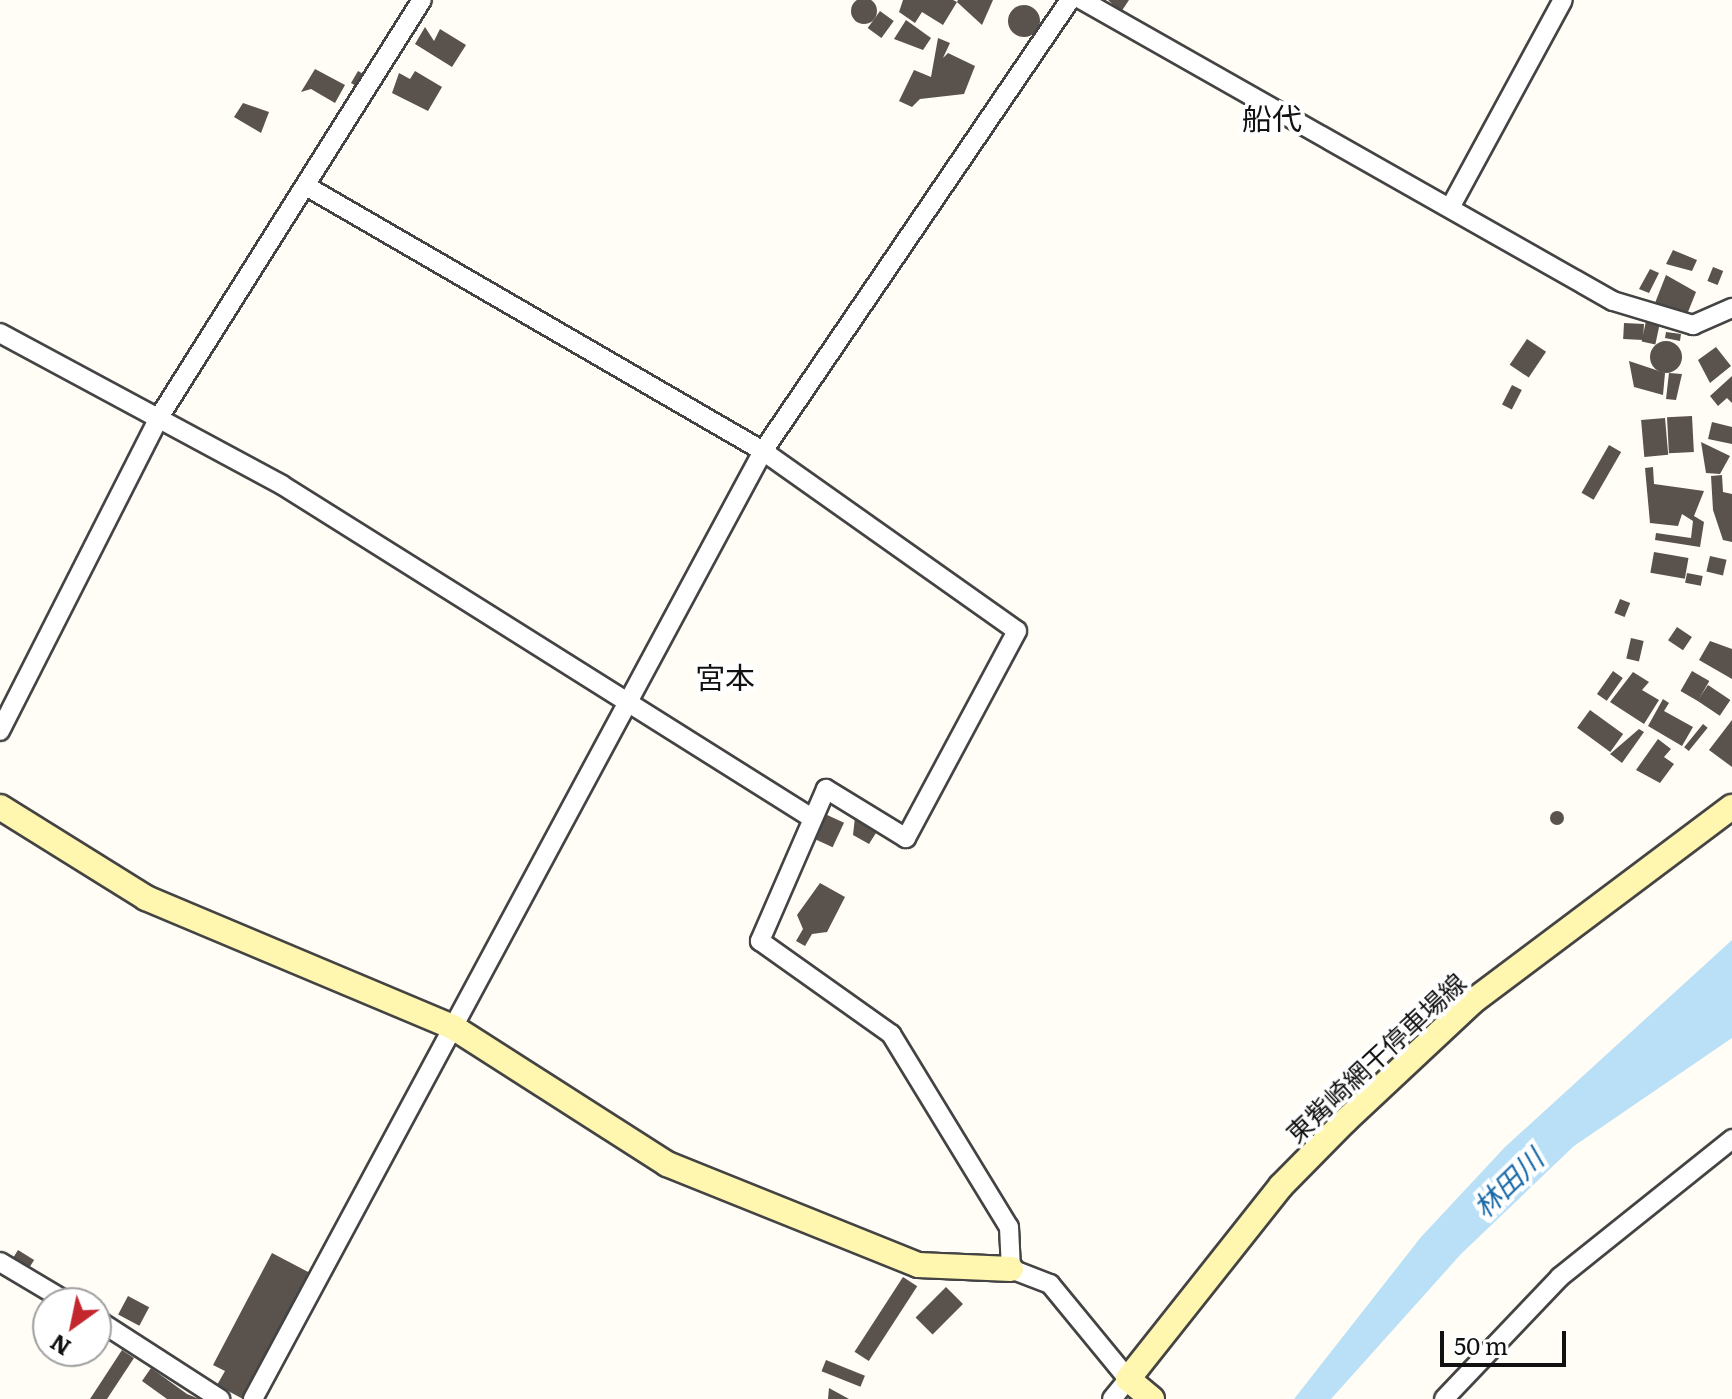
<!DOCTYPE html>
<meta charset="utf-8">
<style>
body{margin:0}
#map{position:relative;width:1732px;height:1399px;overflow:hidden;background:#fffdf5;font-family:Literata,"Noto Sans JP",serif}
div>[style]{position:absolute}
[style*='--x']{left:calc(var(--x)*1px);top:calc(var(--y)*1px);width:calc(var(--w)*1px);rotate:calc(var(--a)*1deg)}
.water>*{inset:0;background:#b9e0f7}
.building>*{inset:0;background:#5a524d;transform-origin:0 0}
.round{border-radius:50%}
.roads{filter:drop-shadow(2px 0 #444) drop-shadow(-2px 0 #444) drop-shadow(0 2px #444) drop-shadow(0 -2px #444)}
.street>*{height:18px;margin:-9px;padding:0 9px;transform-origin:9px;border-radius:9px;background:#fff}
.secondary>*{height:24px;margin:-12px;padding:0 12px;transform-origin:12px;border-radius:12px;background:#fff6b0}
span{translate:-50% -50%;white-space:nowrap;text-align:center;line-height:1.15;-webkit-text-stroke:8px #fff;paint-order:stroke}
.street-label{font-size:26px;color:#111}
.water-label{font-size:28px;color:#1768a6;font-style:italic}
.quarter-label{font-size:30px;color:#111}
.north{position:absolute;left:32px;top:1287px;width:80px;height:80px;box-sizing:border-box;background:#fff;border:2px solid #a0a0a0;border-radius:50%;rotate:213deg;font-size:22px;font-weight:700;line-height:32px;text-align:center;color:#111}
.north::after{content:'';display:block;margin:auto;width:28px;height:36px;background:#c4262e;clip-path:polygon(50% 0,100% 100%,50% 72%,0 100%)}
.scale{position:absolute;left:1440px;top:1331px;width:126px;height:36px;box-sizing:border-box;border:4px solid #111;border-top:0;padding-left:10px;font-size:24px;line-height:28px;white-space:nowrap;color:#111;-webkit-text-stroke:6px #fff;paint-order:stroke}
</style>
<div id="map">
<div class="water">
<i style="clip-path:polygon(1732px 940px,1732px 1038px,1574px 1146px,1461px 1254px,1331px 1399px,1294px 1399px,1421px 1237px,1505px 1147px)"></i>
</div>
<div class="building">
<i class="round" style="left:851px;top:-2px;width:26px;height:26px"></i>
<i style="clip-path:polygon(903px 0,953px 0,957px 2px,943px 25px,922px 12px,915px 23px,899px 12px)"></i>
<i style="clip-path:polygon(993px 0,982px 25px,957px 2px,958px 0)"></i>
<i style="clip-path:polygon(1108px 0,1129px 0,1121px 12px)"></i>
<i class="round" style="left:1008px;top:5px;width:32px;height:32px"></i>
<i style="left:880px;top:11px;width:17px;height:21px;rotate:36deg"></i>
<i style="clip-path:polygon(906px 20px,931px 38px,923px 50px,894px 39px)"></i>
<i style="clip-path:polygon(425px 27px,434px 41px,440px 29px,466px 45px,452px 67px,415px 44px)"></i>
<i style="clip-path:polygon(938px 38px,950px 43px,943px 58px,948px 53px,975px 66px,964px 94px,920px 99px,912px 107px,899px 101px,914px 70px,931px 77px)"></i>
<i style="clip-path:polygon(315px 69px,345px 85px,335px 103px,311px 89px,301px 92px)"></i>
<i style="left:358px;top:71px;width:16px;height:14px;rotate:30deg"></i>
<i style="clip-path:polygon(415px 71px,442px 87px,428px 111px,392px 93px,399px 73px,410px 79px)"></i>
<i style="clip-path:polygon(243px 103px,269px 112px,261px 133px,234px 117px)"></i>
<i style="clip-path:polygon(1673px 250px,1697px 260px,1692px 271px,1666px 264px)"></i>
<i style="left:1713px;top:267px;width:11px;height:15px;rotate:22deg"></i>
<i style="clip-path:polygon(1650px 269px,1659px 273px,1649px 293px,1639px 289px)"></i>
<i style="clip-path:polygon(1666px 275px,1696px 292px,1686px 317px,1655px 303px)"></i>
<i style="left:1646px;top:321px;width:14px;height:21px;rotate:12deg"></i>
<i style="left:1624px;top:323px;width:20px;height:16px;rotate:3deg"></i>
<i style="clip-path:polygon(1666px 332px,1681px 334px,1680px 341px,1665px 338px)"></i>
<i style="left:1527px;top:339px;width:23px;height:31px;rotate:34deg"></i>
<i class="round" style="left:1650px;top:341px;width:32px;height:32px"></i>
<i style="clip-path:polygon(1716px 347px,1731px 366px,1710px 383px,1698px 360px)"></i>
<i style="clip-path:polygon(1629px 361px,1665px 373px,1663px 395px,1634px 387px)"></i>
<i style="clip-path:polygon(1669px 373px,1682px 374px,1676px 400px,1666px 399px)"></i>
<i style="clip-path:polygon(1732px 376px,1732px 403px,1727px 398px,1718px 406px,1710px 396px)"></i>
<i style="left:1512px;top:385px;width:11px;height:22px;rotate:27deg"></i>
<i style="left:1692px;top:416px;width:36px;height:25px;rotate:87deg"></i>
<i style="left:1665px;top:418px;width:37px;height:24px;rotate:85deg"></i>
<i style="clip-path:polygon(1712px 422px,1732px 427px,1732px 444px,1708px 439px)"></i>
<i style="clip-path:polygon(1701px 442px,1730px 456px,1720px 474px,1706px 473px)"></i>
<i style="left:1609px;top:445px;width:14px;height:55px;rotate:30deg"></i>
<i style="clip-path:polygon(1653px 467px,1654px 484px,1704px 491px,1694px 516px,1704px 522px,1700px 547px,1655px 540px,1656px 533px,1691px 538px,1693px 521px,1682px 514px,1678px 526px,1650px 523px,1645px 468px)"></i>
<i style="clip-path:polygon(1722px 475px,1723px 492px,1732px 494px,1732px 542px,1723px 540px,1713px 510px,1711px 476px)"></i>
<i style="left:1654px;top:552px;width:35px;height:21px;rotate:10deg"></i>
<i style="left:1710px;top:556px;width:17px;height:16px;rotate:13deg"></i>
<i style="left:1687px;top:573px;width:16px;height:10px;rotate:11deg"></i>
<i style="left:1620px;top:599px;width:11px;height:15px;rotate:22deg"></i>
<i style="left:1677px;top:627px;width:18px;height:16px;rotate:34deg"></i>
<i style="left:1631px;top:638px;width:13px;height:21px;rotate:13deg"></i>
<i style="clip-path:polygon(1710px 641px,1732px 649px,1732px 679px,1699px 660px)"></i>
<i style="left:1613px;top:671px;width:12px;height:28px;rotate:35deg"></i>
<i style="left:1692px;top:671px;width:20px;height:23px;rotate:30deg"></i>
<i style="clip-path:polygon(1633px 672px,1649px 682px,1642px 690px,1659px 700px,1644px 724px,1610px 702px)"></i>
<i style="left:1708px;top:685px;width:27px;height:19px;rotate:34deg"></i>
<i style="clip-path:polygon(1663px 699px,1669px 703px,1664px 711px,1693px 727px,1682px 746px,1648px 726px)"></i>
<i style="left:1590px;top:710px;width:41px;height:22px;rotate:36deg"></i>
<i style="clip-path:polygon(1732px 720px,1732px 767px,1709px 750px)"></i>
<i style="left:1703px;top:724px;width:6px;height:30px;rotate:39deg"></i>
<i style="clip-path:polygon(1639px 729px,1644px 732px,1622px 763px,1610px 754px)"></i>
<i style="clip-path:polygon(1658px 739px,1671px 749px,1664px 757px,1674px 764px,1660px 783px,1636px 770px)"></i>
<i class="round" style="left:1550px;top:811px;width:14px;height:14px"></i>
<i style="left:825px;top:814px;width:21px;height:27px;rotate:25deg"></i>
<i style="clip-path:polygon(855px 817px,887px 835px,885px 838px,876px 833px,869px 844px,853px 835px)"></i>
<i style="clip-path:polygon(820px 883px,845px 897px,827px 932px,812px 934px,805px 946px,796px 941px,803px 929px,797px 915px)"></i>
<i style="left:18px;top:1250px;width:19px;height:10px;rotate:32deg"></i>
<i style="clip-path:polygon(272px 1253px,312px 1274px,243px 1399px,217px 1385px,225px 1371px,213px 1365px)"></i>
<i style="left:903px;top:1277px;width:17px;height:89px;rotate:33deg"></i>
<i style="left:946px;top:1287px;width:24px;height:43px;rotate:45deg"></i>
<i style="left:128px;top:1296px;width:24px;height:21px;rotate:28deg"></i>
<i style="clip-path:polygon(122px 1350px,134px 1358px,107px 1399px,90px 1399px)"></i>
<i style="left:826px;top:1360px;width:42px;height:12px;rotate:22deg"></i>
<i style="clip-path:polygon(151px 1368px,187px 1394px,199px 1399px,167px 1399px,142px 1381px)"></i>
<i style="clip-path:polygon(829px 1388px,849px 1399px,828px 1399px)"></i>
</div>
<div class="roads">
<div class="street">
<i style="--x:1082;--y:0;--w:610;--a:29.55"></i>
<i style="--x:1613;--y:301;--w:84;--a:16.7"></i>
<i style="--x:1693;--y:325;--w:43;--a:-23.6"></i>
<i style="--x:306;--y:186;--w:528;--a:30.11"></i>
<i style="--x:763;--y:451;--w:311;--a:35.3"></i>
<i style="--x:1017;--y:631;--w:235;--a:118.2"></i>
<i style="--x:906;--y:838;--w:94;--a:-148.5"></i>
<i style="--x:826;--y:789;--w:166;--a:113.5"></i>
<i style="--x:760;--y:941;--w:161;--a:35.4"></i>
<i style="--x:891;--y:1034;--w:226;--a:58.6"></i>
<i style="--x:1009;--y:1227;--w:42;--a:87.3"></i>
<i style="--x:1011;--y:1269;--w:42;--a:21"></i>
<i style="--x:1050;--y:1284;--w:123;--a:50.6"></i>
<i style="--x:1451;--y:206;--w:234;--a:-61.5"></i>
<i style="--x:0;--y:333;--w:320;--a:28.3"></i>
<i style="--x:282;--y:485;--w:626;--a:32.14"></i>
<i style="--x:0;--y:731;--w:350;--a:-63.1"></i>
<i style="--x:158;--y:419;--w:495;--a:-57.8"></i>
<i style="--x:0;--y:1262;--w:80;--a:30.7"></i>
<i style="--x:96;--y:1319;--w:148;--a:32.8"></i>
<i style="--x:253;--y:1399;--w:1076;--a:-61.72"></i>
<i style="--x:763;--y:451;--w:546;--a:-55.76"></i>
<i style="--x:1112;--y:1399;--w:26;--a:-51"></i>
<i style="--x:1444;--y:1399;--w:168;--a:-46.4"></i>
<i style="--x:1560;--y:1277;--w:221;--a:-38.7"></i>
</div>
<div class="secondary">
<i style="--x:0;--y:807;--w:172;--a:31.9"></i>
<i style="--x:146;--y:898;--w:333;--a:22.8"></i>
<i style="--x:453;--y:1027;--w:254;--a:32.6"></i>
<i style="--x:667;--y:1164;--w:271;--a:21.9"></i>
<i style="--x:918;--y:1265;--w:93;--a:2.5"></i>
<i style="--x:1152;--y:1399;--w:31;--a:-140"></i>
<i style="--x:1128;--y:1379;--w:246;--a:-51.6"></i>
<i style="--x:1281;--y:1186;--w:91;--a:-45.4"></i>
<i style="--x:1345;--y:1121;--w:174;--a:-43.1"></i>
<i style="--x:1472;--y:1002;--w:325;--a:-36.9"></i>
</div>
</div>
<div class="street-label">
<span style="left:1375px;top:1057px;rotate:-43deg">東觜崎網干停車場線</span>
</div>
<div class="water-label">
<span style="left:1507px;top:1182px;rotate:-44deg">林田川</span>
</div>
<div class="quarter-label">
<span style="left:1272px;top:117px">船代</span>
<span style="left:725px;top:676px">宮本</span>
</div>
<div class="north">N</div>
<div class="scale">50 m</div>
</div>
